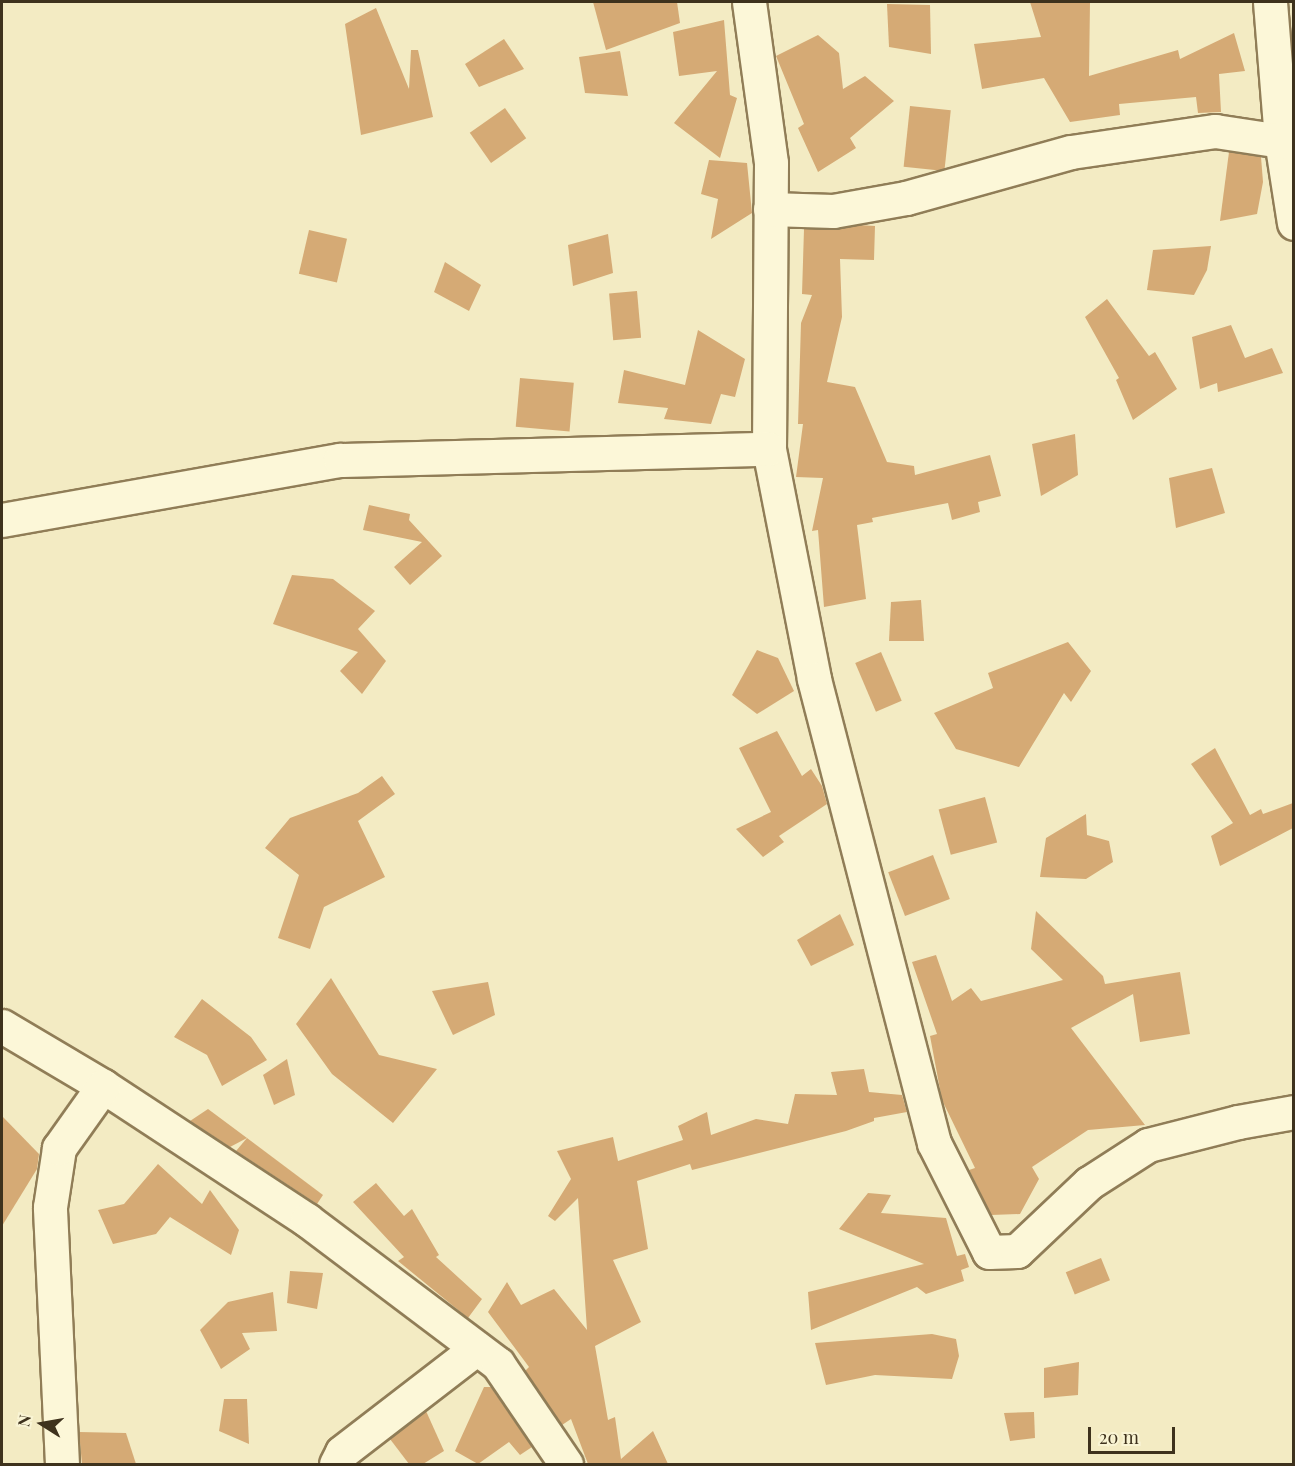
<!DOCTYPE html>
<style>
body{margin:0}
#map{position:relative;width:1295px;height:1466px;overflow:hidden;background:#f3ebc3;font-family:"Playfair Display",serif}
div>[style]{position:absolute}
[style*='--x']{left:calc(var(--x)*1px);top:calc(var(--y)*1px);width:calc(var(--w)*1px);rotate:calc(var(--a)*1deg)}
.building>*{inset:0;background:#d5aa75;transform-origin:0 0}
.roads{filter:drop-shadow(2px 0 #907d57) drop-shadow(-2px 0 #907d57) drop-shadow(0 2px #907d57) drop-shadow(0 -2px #907d57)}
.minor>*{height:33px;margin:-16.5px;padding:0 16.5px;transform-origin:16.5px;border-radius:16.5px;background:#fcf7d8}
span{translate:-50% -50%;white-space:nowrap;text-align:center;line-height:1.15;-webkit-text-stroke:4.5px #f9f4d4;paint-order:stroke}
.frame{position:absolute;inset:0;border:3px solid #3e321d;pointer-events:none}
.north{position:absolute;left:12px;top:1394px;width:60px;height:60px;-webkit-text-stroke:4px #f9f4d4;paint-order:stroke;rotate:281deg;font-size:16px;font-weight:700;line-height:24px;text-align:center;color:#3e321d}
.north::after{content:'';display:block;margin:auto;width:21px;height:27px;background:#3e321d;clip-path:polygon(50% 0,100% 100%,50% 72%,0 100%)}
.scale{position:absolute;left:1088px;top:1427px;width:87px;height:27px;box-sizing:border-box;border:3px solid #3e321d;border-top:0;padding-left:8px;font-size:18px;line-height:21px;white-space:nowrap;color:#3e321d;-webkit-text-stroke:4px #f9f4d4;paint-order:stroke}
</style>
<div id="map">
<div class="building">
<i style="clip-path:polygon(593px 2px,677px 2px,680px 23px,606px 50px)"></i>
<i style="clip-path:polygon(1030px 2px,1090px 2px,1089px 76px,1178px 50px,1180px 59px,1234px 33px,1245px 71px,1219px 74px,1221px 112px,1198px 113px,1196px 97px,1119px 104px,1120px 115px,1070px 122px,1044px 78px,982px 89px,974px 44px,1041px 37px)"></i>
<i style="clip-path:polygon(887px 4px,930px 5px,931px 54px,889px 47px)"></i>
<i style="clip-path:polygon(376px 8px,409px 89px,411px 50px,418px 50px,433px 117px,361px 135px,345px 24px)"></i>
<i style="clip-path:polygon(724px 20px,730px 95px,737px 98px,720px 158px,674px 123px,717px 71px,679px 76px,673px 32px)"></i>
<i style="clip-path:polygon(818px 35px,839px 53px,843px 89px,865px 76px,894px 101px,850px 138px,856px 148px,818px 172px,798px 128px,804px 124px,776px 56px)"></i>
<i style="clip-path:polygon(504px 39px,524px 69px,479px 87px,465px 64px)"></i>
<i style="clip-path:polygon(620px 51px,628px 96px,585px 93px,579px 57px)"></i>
<i style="left:910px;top:106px;width:41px;height:61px;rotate:6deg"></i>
<i style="left:505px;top:108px;width:37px;height:43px;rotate:55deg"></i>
<i style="clip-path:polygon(1229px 152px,1261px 157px,1263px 182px,1257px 214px,1220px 221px)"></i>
<i style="clip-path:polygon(709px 160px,747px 163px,752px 213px,711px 239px,718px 199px,701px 194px)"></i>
<i style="clip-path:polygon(859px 225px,875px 226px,874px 260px,840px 259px,842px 317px,827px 382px,855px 387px,887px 462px,914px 466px,915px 475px,990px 455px,1001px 496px,978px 502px,980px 512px,952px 520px,948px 503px,872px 518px,873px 522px,857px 525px,866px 599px,824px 607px,818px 530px,812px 531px,823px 478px,796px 477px,803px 424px,798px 424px,801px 323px,812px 295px,802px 294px,804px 229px)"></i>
<i style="left:309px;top:230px;width:39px;height:45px;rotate:13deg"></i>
<i style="clip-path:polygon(608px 234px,613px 273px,573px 286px,568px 245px)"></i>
<i style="clip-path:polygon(1211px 246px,1207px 270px,1194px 295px,1147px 290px,1153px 250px)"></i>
<i style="clip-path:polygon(445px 262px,481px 285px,469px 311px,434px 292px)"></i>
<i style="left:637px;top:291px;width:47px;height:28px;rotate:85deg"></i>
<i style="clip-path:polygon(1107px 299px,1149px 356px,1155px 352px,1177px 389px,1133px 420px,1116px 380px,1119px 378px,1085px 317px)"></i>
<i style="clip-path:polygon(1231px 325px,1245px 358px,1272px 348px,1283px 373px,1218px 392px,1217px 383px,1200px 389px,1192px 337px)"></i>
<i style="clip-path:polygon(698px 330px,745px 359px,735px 397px,721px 394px,711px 424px,664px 419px,668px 408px,618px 403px,624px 370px,685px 385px)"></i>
<i style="left:520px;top:378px;width:54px;height:49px;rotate:5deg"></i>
<i style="clip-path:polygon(1075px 434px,1078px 475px,1041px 496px,1032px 444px)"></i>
<i style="clip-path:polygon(1212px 468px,1225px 513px,1176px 528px,1169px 478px)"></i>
<i style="clip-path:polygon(369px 505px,410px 514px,409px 520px,442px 556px,410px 585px,394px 567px,422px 542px,363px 530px)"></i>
<i style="clip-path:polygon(292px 575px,333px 579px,375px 611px,358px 629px,386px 661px,362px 694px,340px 671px,358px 652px,273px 624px)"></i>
<i style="clip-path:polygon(921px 600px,924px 641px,889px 641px,891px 602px)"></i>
<i style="clip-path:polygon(1068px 642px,1091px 671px,1071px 702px,1064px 693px,1019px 767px,956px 749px,934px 713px,993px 688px,988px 673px)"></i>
<i style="clip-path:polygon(757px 650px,778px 658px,794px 691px,757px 714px,732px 695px)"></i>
<i style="left:881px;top:652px;width:53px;height:28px;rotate:67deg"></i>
<i style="clip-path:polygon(777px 731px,802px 776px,811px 769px,822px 786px,827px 804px,779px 836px,784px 842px,763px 857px,736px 829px,771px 812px,739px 748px)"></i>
<i style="clip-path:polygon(1215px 748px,1250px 815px,1261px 809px,1263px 814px,1293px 803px,1293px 828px,1220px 866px,1211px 836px,1233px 823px,1191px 764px)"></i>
<i style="clip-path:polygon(382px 776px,395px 794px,358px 821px,385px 877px,324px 907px,310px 949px,278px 938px,299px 875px,265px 848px,290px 818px,358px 793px)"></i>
<i style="left:985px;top:797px;width:47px;height:48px;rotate:75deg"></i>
<i style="clip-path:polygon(1086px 814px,1087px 835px,1109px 841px,1113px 862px,1086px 879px,1040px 877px,1046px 838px)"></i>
<i style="left:933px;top:855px;width:47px;height:48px;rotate:69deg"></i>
<i style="clip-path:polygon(1036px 911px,1103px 976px,1105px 984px,1180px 972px,1190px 1034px,1140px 1042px,1133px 994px,1071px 1028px,1145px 1125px,1088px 1130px,1032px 1167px,1039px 1179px,1020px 1214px,991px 1215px,969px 1170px,975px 1168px,942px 1100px,930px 1036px,937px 1034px,912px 962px,936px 955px,952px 1001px,971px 988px,981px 1001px,1063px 980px,1031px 949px)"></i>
<i style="clip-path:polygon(840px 914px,854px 945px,811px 966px,797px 940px)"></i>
<i style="clip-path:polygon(331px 978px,379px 1055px,437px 1069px,393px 1123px,332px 1074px,296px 1024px)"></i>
<i style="clip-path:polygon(488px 982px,495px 1015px,453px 1035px,432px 991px)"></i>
<i style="clip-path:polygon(202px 999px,251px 1037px,267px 1060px,222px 1086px,207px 1055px,174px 1037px)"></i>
<i style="clip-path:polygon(287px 1059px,295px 1095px,274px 1105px,263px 1075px)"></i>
<i style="clip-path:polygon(864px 1069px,869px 1092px,902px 1095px,907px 1112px,874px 1118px,874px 1121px,846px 1131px,692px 1170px,690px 1164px,637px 1181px,648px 1249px,613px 1260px,641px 1322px,595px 1346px,608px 1420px,615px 1417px,621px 1459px,653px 1431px,668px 1464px,588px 1464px,571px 1419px,562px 1425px,525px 1371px,529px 1367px,488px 1312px,507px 1282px,521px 1305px,554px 1289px,587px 1330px,578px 1198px,555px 1221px,548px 1216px,571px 1179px,557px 1151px,613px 1137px,618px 1161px,683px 1140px,678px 1126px,707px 1112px,711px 1135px,756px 1119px,788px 1124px,795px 1094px,837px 1095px,831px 1072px)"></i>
<i style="clip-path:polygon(208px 1109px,247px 1138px,230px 1147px,190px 1121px)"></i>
<i style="clip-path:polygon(2px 1116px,39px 1154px,37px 1169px,2px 1226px)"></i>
<i style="clip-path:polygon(247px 1138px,323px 1195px,317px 1204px,236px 1151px)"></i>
<i style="clip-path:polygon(158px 1164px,202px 1204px,210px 1190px,239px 1230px,231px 1255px,170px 1217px,156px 1234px,113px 1244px,98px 1210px,124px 1204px)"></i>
<i style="clip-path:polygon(376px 1183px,404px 1216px,412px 1209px,439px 1255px,436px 1257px,482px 1299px,468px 1318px,398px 1261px,404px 1257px,353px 1202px)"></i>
<i style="clip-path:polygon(868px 1193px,891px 1195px,881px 1213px,946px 1218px,957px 1256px,965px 1254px,969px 1267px,961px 1270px,964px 1281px,926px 1294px,917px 1287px,811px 1330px,808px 1292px,924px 1264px,839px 1229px)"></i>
<i style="left:1101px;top:1258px;width:24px;height:38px;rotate:68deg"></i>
<i style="clip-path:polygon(290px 1271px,323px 1273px,317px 1309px,287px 1303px)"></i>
<i style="clip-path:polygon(273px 1292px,277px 1331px,242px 1333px,250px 1349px,221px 1369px,200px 1330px,228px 1302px)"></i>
<i style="clip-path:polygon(932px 1334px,956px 1339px,959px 1356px,952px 1379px,875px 1375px,826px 1385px,815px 1343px)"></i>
<i style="clip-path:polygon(1079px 1362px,1078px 1395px,1044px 1398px,1044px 1368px)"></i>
<i style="clip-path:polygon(484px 1387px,491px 1387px,532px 1447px,520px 1455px,509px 1442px,478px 1464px,455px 1451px)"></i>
<i style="clip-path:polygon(224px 1399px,247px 1399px,249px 1444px,219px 1431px)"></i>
<i style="clip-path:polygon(426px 1411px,444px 1451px,423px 1464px,409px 1464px,390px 1439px)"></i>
<i style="clip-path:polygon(1034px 1412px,1035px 1438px,1010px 1441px,1004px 1413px)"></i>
<i style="clip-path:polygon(79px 1432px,126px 1433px,136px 1464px,82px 1464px)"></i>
</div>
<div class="roads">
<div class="minor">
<i style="--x:749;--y:2;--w:162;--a:82.2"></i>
<i style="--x:771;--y:163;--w:286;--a:90.4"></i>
<i style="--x:769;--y:449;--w:234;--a:78.9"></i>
<i style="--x:814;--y:679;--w:479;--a:75.5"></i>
<i style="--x:934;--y:1143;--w:122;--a:63.2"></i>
<i style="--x:989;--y:1252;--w:28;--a:-2"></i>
<i style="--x:1017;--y:1251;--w:99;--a:-43.4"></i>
<i style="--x:1089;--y:1183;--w:70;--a:-32.8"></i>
<i style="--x:1148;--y:1145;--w:93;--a:-14.3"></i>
<i style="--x:1238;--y:1122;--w:57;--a:-10.1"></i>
<i style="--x:1270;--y:2;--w:138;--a:85.4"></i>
<i style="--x:1281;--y:140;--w:84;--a:81.1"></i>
<i style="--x:770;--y:209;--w:63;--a:1.8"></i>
<i style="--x:833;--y:211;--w:74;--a:-10.1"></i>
<i style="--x:906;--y:198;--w:171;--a:-15.6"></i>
<i style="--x:1071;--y:152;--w:146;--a:-8.3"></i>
<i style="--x:1215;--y:131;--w:80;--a:8.6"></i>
<i style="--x:2;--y:520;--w:343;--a:-10.1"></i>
<i style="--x:340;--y:460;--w:429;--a:-1.5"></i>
<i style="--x:2;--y:1026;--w:117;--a:30.7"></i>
<i style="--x:103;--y:1086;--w:244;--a:33.3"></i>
<i style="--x:307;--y:1220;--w:239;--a:37"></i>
<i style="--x:498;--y:1364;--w:121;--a:55.8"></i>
<i style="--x:62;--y:1464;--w:257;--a:-92.7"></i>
<i style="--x:50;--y:1207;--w:60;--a:-81.3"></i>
<i style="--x:59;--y:1148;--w:76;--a:-54.6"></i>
<i style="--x:336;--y:1464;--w:13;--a:-63"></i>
<i style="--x:342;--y:1452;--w:170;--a:-37.6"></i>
</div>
</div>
<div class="frame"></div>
<div class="north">N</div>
<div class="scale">20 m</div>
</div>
